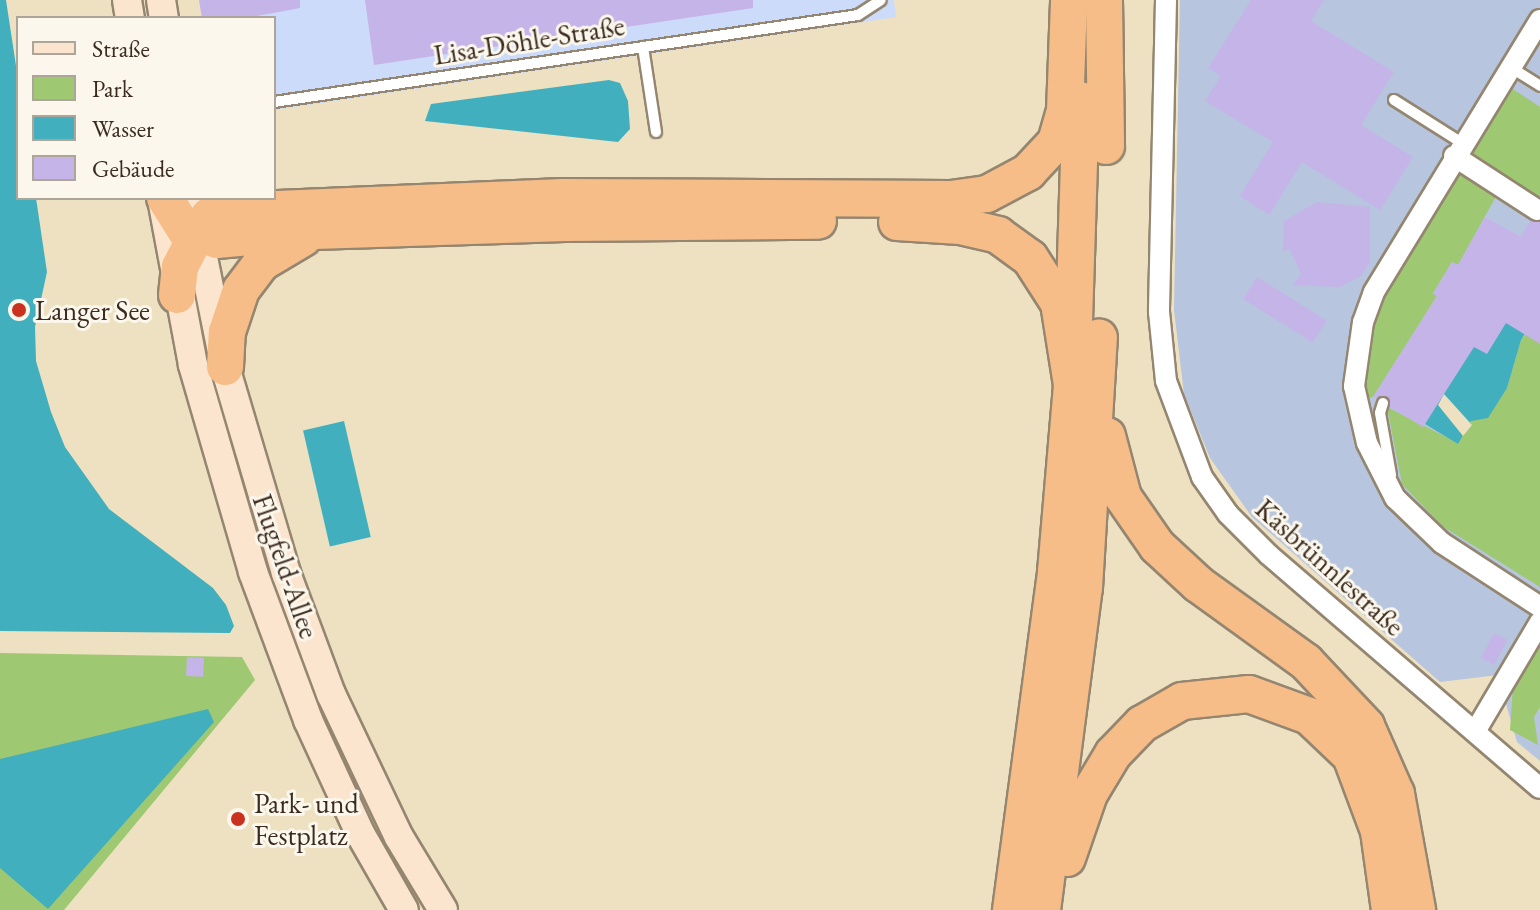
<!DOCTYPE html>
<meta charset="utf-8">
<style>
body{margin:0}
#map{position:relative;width:1540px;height:910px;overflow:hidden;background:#ede1c1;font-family:"EB Garamond",serif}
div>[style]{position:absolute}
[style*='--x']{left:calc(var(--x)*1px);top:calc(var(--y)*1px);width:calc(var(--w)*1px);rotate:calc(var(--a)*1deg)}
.built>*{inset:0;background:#cbdbf9}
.industrial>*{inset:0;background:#b7c5de}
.green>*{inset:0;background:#9fc873}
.water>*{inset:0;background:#41afbd;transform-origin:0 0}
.pier>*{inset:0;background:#ede1c1}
.building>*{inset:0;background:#c5b4e8;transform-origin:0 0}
.roads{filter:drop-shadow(2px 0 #948670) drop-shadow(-2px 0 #948670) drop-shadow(0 2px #948670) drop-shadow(0 -2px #948670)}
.lane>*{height:10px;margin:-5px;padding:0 5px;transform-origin:5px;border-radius:5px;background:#fff}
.street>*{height:20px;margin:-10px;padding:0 10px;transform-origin:10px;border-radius:10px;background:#fff}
.secondary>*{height:28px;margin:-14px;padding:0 14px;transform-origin:14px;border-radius:14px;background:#fce5cf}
.highway>*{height:36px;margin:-18px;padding:0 18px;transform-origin:18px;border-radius:18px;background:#f7bd88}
.dots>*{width:22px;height:22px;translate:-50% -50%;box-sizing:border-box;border:4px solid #fbf7ec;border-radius:50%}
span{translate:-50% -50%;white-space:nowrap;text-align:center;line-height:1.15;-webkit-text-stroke:6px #fbf7ec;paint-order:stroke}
.street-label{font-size:28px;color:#3b2a1e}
.poi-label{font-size:28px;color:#3b2a1e}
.left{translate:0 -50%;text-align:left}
.legend{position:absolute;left:16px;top:16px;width:260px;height:184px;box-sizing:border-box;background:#fbf7ec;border:2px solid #aea59a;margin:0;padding:10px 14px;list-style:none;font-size:24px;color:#3b2a1e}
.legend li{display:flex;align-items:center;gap:16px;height:40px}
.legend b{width:40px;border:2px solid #aea59a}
</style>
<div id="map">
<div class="built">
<i style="clip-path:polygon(199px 0,894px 0,896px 17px,274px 110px,274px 18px,202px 18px)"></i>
</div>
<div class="industrial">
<i style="clip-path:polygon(1180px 0,1540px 0,1540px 761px,1517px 742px,1506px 704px,1506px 674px,1440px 682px,1252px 517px,1210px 458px,1184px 394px,1174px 310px)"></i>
</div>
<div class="green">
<i style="clip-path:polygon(1507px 85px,1540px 107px,1540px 203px,1504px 182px,1458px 265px,1452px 262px,1433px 293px,1437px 296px,1373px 397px,1365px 399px,1364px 353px,1375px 307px)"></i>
<i style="clip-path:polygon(1540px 318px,1540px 587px,1442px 526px,1402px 484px,1387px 407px,1458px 443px,1471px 421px,1492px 410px,1507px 388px,1521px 340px)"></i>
<i style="clip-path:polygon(1540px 643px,1540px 707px,1534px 717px,1538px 745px,1510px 730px,1513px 686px)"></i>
<i style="clip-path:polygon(0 653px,242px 657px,255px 680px,64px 910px,0 910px)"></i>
</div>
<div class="water">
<i style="clip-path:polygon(0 0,6px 0,18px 79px,18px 198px,36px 198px,47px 272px,35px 327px,36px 361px,51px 412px,65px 447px,109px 509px,213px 588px,226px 605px,234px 626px,230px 633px,0 631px)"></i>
<i style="clip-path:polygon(609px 80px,620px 83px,628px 101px,630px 129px,618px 142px,425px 121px,431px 104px)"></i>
<i style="clip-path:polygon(1512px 282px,1531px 324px,1521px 340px,1507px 388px,1488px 418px,1471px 421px,1458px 444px,1425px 424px)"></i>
<i style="left:344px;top:421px;width:119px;height:42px;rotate:77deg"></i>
<i style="clip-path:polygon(208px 709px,214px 722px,48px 909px,0 868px,0 759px)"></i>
</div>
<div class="pier">
<i style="clip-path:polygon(1444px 394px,1472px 425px,1463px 436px,1438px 405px)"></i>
</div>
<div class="building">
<i style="clip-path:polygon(199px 0,300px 0,300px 8px,246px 18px,202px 18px)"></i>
<i style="clip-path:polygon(365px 0,753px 0,753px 8px,374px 65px)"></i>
<i style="clip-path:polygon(1251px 0,1324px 0,1311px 21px,1394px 72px,1361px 125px,1413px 157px,1380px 210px,1302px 162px,1269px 215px,1240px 196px,1273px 142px,1205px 101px,1221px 76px,1208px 68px)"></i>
<i style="clip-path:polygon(1317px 202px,1370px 207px,1370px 262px,1361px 276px,1340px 287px,1293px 285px,1301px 274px,1290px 249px,1283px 251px,1284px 221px)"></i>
<i style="clip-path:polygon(1485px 217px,1521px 237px,1530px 221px,1540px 222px,1540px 344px,1506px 323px,1487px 354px,1474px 347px,1423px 427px,1390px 407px,1388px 397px,1373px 397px,1437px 296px,1433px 294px,1452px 262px,1458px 265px)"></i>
<i style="left:1257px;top:277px;width:82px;height:26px;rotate:32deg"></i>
<i style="left:1494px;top:633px;width:15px;height:28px;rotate:28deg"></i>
<i style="left:187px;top:657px;width:17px;height:19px;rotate:3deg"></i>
</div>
<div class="roads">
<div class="lane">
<i style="--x:643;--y:47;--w:86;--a:81.3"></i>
<i style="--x:1510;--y:67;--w:36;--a:32"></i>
<i style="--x:1394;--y:100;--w:80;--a:32.3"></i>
<i style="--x:274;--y:102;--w:590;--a:-8.47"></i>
<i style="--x:858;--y:15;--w:27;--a:-33"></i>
<i style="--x:1383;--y:403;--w:10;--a:107"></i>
<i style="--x:1380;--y:413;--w:63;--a:79.9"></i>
</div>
<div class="street">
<i style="--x:1166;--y:0;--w:312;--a:91.3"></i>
<i style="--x:1159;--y:312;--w:69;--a:84.2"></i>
<i style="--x:1166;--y:381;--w:103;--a:69.4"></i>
<i style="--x:1202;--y:477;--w:45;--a:54.9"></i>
<i style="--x:1228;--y:514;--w:58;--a:45"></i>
<i style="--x:1269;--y:555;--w:357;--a:40.7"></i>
<i style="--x:1540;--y:20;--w:319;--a:121.4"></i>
<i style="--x:1374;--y:292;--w:32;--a:110"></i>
<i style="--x:1363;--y:322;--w:65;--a:98"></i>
<i style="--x:1354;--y:386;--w:58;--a:77.2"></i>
<i style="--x:1367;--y:443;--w:62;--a:63"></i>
<i style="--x:1395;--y:498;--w:65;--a:43.8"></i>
<i style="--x:1442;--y:543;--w:117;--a:33.1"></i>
<i style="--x:1454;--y:156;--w:99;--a:33"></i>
<i style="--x:1476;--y:730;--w:126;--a:-59.3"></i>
</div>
<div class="secondary">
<i style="--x:127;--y:0;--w:18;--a:81"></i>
<i style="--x:161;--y:0;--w:18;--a:81"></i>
<i style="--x:191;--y:198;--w:172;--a:78.6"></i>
<i style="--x:225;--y:367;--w:215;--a:73.5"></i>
<i style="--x:286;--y:573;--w:129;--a:69.6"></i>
<i style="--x:331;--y:694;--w:158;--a:64.6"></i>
<i style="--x:399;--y:837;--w:85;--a:58.9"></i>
<i style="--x:162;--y:199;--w:169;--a:79.4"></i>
<i style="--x:193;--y:365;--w:216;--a:73.8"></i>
<i style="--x:253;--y:572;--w:158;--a:69.6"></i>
<i style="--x:308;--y:720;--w:127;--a:65.3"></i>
<i style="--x:361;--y:835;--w:86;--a:60.2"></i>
</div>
<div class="highway">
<i style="--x:1104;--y:0;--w:146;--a:89.2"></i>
<i style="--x:165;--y:198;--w:39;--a:58"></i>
<i style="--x:186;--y:231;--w:32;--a:16"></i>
<i style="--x:217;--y:240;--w:97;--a:-5.3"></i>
<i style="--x:314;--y:231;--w:251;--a:-1.8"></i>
<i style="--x:565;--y:223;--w:253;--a:-0.5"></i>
<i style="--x:897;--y:222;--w:63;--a:3.6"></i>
<i style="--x:960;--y:226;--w:39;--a:13"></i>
<i style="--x:998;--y:235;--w:39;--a:36"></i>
<i style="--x:1030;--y:258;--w:54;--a:57.2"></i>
<i style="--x:1059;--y:303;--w:83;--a:81"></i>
<i style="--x:177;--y:295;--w:28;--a:-84"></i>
<i style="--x:180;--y:267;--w:46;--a:-62.9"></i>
<i style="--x:201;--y:226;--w:13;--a:-51"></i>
<i style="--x:209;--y:216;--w:22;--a:-13"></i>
<i style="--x:230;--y:211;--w:333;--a:-2.4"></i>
<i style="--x:563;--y:197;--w:388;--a:0.3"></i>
<i style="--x:951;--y:199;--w:36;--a:-8"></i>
<i style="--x:987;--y:194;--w:47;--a:-28.2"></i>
<i style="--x:1028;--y:172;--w:41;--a:-47"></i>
<i style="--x:1056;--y:142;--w:32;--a:-74"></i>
<i style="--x:1065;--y:111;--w:111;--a:-87.9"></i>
<i style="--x:225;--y:367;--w:35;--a:-87"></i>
<i style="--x:227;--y:332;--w:44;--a:-71.6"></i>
<i style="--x:241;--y:290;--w:34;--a:-53"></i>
<i style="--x:261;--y:263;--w:49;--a:-30.8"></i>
<i style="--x:1107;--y:436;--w:63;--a:75.3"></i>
<i style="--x:1123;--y:497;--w:60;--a:55.2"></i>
<i style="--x:1157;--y:546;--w:56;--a:42.8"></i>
<i style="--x:1198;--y:584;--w:133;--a:35.8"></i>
<i style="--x:1306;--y:662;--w:88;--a:46.8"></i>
<i style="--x:1366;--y:726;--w:74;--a:66.2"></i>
<i style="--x:1396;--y:794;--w:118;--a:79.7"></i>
<i style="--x:1067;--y:858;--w:68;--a:-71"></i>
<i style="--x:1089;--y:794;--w:47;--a:-59"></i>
<i style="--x:1113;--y:754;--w:42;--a:-46"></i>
<i style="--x:1142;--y:724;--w:46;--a:-29.9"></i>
<i style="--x:1182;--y:701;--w:67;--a:-6"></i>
<i style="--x:1249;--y:694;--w:64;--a:20.1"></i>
<i style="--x:1309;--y:716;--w:58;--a:43.6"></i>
<i style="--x:1351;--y:756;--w:80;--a:69.5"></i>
<i style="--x:1379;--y:831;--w:80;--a:82.1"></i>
<i style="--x:1011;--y:910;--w:341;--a:-82.4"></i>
<i style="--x:1056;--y:572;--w:188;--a:-85.1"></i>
<i style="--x:1072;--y:385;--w:285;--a:-88.2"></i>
<i style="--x:1042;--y:910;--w:325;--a:-82.6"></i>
<i style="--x:1084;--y:588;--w:251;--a:-86.6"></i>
</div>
</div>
<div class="dots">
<i style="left:19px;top:310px;background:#c8321e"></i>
<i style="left:238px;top:819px;background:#c8321e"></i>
</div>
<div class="street-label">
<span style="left:529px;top:40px;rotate:-9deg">Lisa-Döhle-Straße</span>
<span style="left:286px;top:566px;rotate:71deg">Flugfeld-Allee</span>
<span style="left:1330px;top:567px;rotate:42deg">Käsbrünnlestraße</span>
</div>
<div class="poi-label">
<span class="left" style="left:35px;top:310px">Langer See</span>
<span class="left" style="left:254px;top:819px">Park- und<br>Festplatz</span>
</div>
<ul class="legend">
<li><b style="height:10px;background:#fce5cf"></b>Straße</li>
<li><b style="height:22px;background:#9fc873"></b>Park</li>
<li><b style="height:22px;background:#41afbd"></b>Wasser</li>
<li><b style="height:22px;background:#c5b4e8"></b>Gebäude</li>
</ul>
</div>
